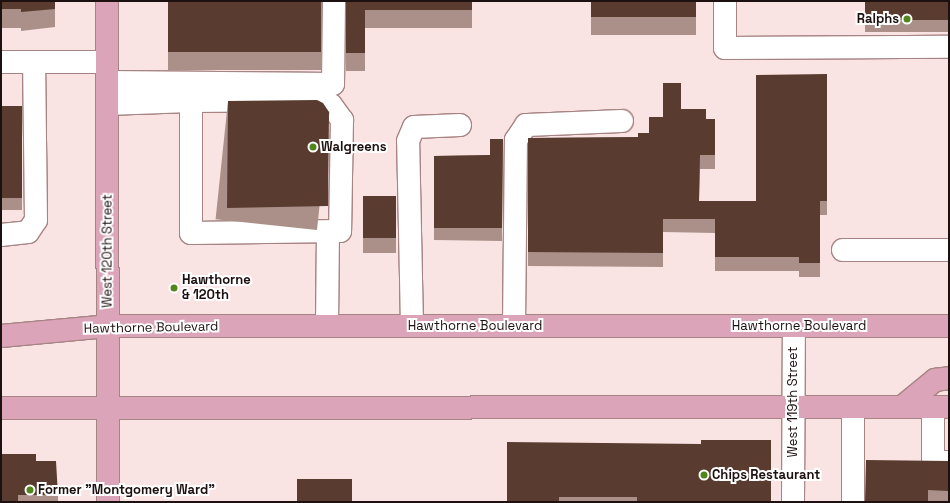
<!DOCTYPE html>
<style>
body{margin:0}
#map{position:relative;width:950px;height:503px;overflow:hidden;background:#fae4e3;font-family:"Space Grotesk",sans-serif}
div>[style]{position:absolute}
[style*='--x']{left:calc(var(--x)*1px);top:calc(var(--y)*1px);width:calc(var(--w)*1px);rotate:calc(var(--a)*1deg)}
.roads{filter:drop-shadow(1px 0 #a68483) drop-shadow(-1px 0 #a68483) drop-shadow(0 1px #a68483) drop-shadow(0 -1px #a68483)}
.minor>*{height:22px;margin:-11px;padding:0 11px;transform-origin:11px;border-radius:11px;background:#fff}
.major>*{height:22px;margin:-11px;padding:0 11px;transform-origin:11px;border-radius:11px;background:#dba4b8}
.wall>*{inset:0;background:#aa9089;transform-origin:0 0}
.building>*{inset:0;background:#593c2f;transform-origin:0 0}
.dots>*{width:11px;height:11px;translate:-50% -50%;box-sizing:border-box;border:2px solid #fff;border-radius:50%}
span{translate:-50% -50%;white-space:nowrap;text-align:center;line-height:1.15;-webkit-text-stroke:4px #fff;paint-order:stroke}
.poi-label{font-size:13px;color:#1d1010;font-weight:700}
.right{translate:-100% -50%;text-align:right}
.left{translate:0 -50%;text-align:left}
.street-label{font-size:13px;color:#1d1010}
.frame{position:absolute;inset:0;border:2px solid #1d1010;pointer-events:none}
</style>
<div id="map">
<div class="roads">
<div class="minor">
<i style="--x:725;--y:1;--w:47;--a:90"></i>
<i style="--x:725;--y:48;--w:224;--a:-0.3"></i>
<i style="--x:1;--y:62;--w:106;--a:0"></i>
<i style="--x:107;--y:82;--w:226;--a:0.5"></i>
<i style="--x:333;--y:84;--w:83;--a:-89.3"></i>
<i style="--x:107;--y:104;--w:84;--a:-2"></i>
<i style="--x:191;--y:101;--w:117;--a:-0.5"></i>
<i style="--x:308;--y:100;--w:12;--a:0"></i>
<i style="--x:320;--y:100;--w:12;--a:24"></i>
<i style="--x:331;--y:105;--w:19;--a:54"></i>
<i style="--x:342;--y:120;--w:111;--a:91"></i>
<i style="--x:340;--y:231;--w:149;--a:179.2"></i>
<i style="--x:191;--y:233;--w:132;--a:-90"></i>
<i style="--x:1;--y:235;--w:27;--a:-6"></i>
<i style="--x:28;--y:232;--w:14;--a:-56"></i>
<i style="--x:36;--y:220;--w:158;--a:-90.7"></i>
<i style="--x:843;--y:250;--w:106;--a:0"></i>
<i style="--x:327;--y:326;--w:94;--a:-89.4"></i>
<i style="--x:412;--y:326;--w:185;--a:-91.2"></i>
<i style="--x:408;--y:141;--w:15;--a:-67"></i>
<i style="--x:414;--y:127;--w:46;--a:-2.5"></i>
<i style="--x:514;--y:326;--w:186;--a:-89.4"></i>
<i style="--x:516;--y:140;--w:18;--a:-56"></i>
<i style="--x:526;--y:125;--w:96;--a:-2.4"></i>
<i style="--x:933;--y:407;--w:55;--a:90"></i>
<i style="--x:933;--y:462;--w:16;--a:0"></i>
<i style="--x:793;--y:502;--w:176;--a:-89.7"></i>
<i style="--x:853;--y:502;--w:95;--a:-90"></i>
</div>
<div class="major">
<i style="--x:107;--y:1;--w:501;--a:89.89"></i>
<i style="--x:1;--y:336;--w:107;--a:-5.3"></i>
<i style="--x:108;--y:326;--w:841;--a:0"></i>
<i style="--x:902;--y:407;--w:43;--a:-39.3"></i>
<i style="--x:935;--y:380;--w:14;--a:-8"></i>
<i style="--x:1;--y:408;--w:948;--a:-0.06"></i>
</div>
</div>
<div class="wall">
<i style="clip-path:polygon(1px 1px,55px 1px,55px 27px,21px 31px,21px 28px,1px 28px)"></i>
<i style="left:168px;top:1px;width:154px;height:69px"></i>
<i style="clip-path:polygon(346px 1px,472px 1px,472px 28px,365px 28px,365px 71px,346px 71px)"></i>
<i style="left:591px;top:1px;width:105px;height:34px"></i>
<i style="left:865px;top:1px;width:84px;height:31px"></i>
<i style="clip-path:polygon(827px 74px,827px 215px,820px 215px,820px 277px,799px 277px,799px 271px,715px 271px,715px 233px,663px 232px,663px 267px,528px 266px,528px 138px,638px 137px,649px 133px,663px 117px,681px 109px,706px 119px,715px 119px,715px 169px,700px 169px,699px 201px,756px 201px)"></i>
<i style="left:228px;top:101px;width:102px;height:119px;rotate:6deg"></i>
<i style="left:1px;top:106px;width:21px;height:104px"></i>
<i style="clip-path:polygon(503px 139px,502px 241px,434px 240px,434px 156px,490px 155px)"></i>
<i style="left:363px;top:196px;width:33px;height:57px"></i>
<i style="clip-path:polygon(507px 442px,771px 502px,507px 502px)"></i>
<i style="clip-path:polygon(36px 461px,58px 495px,58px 502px,1px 502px)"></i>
<i style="clip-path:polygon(949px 461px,948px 502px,865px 502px)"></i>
</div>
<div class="building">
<i style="clip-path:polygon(1px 1px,55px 1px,55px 9px,21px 12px,21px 9px,1px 9px)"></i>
<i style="left:168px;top:1px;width:153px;height:51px"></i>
<i style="clip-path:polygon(346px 1px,472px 1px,472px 10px,365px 10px,365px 53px,346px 53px)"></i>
<i style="left:591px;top:1px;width:105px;height:16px"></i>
<i style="left:865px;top:1px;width:84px;height:19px"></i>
<i style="clip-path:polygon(827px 74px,827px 201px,820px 201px,820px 263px,799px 263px,799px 257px,715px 257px,715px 219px,663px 219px,663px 253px,528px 252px,528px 138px,638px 137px,638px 133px,649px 133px,649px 117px,663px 117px,663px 83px,681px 83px,681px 109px,706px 109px,706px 119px,715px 119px,715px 155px,700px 155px,699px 201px,756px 201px,756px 75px)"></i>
<i style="clip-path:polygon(317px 100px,323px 103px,329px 112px,328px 206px,227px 208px,228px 101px)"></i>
<i style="left:1px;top:106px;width:21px;height:92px"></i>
<i style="clip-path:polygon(490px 139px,503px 139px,502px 228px,434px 228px,434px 156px,490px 155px)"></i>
<i style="left:363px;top:196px;width:33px;height:42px"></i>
<i style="clip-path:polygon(701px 440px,771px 440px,771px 502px,637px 502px,637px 497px,559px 497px,559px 502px,507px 502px,507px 442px,701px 444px)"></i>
<i style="clip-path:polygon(1px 454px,36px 454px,36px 461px,56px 461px,58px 495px,18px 495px,18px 502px,1px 502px)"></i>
<i style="clip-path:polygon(866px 460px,949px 461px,948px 491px,928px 490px,928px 502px,865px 502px)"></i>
<i style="left:352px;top:479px;width:23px;height:55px;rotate:90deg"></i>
</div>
<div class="dots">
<i style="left:907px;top:19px;background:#51861d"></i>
<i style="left:313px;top:147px;background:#51861d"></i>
<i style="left:174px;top:288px;background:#51861d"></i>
<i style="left:704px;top:475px;background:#51861d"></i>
<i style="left:30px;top:490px;background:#51861d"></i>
</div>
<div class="poi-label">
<span class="right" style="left:899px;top:19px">Ralphs</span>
<span class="left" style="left:321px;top:147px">Walgreens</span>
<span class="left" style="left:182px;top:288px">Hawthorne<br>&amp; 120th</span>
<span class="left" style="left:712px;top:475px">Chips Restaurant</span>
<span class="left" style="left:38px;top:490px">Former "Montgomery Ward"</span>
</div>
<div class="street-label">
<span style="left:108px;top:251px;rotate:-90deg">West 120th Street</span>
<span style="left:475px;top:326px">Hawthorne Boulevard</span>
<span style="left:799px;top:326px">Hawthorne Boulevard</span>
<span style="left:151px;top:328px;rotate:-1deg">Hawthorne Boulevard</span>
<span style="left:793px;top:402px;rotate:-90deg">West 119th Street</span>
</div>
<div class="frame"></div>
</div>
